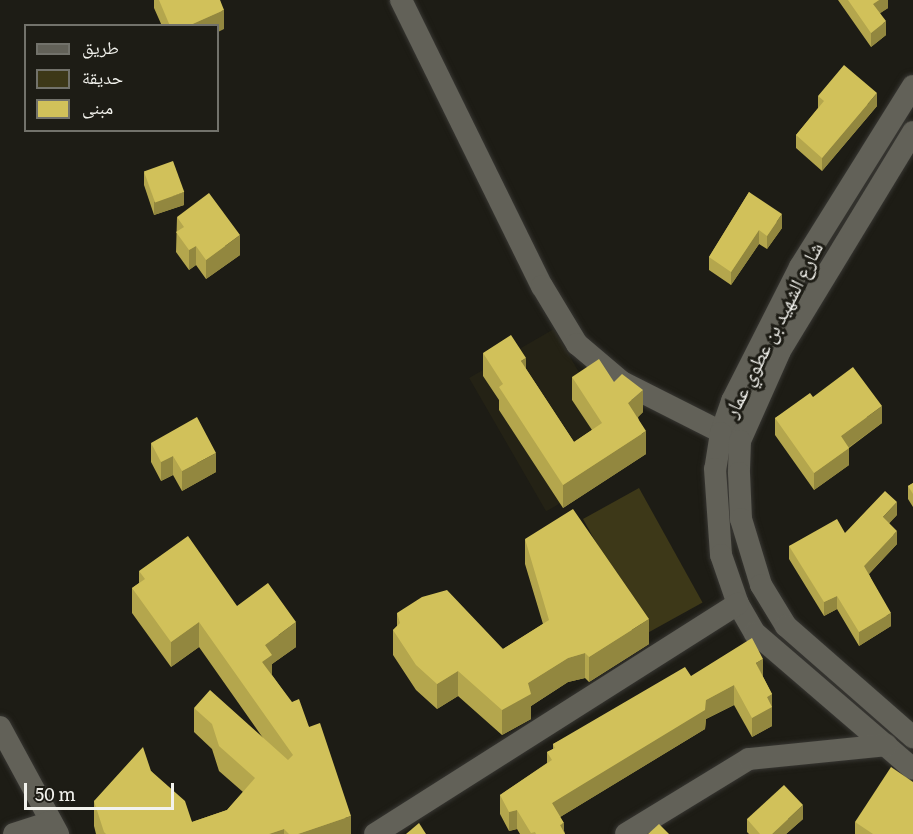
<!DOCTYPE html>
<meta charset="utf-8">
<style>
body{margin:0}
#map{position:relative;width:913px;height:834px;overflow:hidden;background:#1d1c15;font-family:Literata,"Noto Naskh Arabic",serif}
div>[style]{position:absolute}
.built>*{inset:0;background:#242215;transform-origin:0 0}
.green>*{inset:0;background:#3d3818;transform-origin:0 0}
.roads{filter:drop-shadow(0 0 2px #373632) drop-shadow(0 0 2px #373632)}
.minor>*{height:22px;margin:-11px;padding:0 11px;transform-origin:11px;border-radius:11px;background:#626158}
.wall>*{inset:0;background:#b4a64d}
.shaded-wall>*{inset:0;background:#92873f}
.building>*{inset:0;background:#d1c15a;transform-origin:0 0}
span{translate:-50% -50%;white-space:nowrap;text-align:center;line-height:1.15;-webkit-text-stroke:6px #1d1c15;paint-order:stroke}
.street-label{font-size:20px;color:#f2f2ed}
.legend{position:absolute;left:24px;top:24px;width:195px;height:108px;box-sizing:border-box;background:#1d1c15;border:2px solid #72726b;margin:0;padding:8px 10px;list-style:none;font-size:18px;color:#f2f2ed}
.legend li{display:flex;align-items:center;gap:12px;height:30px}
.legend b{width:30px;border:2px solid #72726b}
.scale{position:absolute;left:24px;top:783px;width:150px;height:27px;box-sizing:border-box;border:3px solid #f2f2ed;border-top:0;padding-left:8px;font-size:18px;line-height:21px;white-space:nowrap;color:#f2f2ed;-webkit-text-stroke:4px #1d1c15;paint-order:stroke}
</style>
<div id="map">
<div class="built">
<i style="left:554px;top:329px;width:154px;height:98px;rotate:60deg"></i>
</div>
<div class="green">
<i style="left:639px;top:488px;width:131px;height:64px;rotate:61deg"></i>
</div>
<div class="roads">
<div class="minor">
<i style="left:401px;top:0;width:319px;rotate:63.8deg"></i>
<i style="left:542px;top:286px;width:68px;rotate:58.9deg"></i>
<i style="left:577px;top:344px;width:59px;rotate:40.2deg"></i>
<i style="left:622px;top:382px;width:124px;rotate:26.8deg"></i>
<i style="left:913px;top:86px;width:213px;rotate:122deg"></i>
<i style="left:800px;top:267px;width:150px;rotate:116.9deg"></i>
<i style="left:732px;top:401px;width:34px;rotate:109deg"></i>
<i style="left:721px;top:433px;width:36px;rotate:99deg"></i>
<i style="left:715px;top:469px;width:86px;rotate:86deg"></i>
<i style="left:721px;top:555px;width:52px;rotate:70.9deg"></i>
<i style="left:738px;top:604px;width:34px;rotate:60deg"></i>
<i style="left:755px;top:633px;width:208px;rotate:40.7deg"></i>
<i style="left:913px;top:132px;width:256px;rotate:121.3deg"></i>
<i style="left:780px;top:351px;width:98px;rotate:114deg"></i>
<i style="left:740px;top:441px;width:32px;rotate:92deg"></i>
<i style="left:739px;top:473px;width:46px;rotate:87.5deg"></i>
<i style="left:741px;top:519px;width:69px;rotate:73.1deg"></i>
<i style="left:761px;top:585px;width:48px;rotate:58.6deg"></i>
<i style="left:786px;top:626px;width:169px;rotate:41.2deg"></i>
<i style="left:0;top:727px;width:122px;rotate:61.5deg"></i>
<i style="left:14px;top:834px;width:39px;rotate:-18deg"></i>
<i style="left:375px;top:834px;width:430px;rotate:-32.4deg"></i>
<i style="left:626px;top:834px;width:144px;rotate:-31.4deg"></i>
<i style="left:749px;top:759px;width:138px;rotate:-5.8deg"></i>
</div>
</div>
<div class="wall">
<i style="clip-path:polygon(154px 0,220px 0,224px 29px,218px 26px,162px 26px,154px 8px)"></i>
<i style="clip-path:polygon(838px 0,888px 0,888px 8px,880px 13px,886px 35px,871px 47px)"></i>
<i style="clip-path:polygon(818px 96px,877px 106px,822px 171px,796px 148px,796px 135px,818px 108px)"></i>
<i style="clip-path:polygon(144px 172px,184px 205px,154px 215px,144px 185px)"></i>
<i style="clip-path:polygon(749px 192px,782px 228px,767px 249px,759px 244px,731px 285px,709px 270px,709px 257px)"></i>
<i style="clip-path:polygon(177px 217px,240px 255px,206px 279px,196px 265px,189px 270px,176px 252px)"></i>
<i style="clip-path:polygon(483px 353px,526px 369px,574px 442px,592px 430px,572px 400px,572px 377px,614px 382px,643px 412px,638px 417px,646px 454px,563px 508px,499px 410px,499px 400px,483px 376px)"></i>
<i style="clip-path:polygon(813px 397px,882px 423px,849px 448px,849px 465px,814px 490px,775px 435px,775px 418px)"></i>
<i style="clip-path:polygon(151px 443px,216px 472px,182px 491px,173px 475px,161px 481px,151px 462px)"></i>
<i style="clip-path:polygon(913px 483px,913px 507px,908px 499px,908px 486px)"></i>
<i style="clip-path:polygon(897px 515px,889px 523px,897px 544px,869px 574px,891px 626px,859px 646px,837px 609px,824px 616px,789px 559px,789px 546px,845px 533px)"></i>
<i style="clip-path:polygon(525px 539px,649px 644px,589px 682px,585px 678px,568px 682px,531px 706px,531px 719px,502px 735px,458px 696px,437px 709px,416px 690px,393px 655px,393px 630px,397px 626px,397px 613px,503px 649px,543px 624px,525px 564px)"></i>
<i style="clip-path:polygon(139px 571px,237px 606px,296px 647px,272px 664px,272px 675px,309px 727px,351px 834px,96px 834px,94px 826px,94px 801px,151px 771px,192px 822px,227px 810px,243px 792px,219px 771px,212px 749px,194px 732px,194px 708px,263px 738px,199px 647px,171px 667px,132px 613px,132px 588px,139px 583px)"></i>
<i style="clip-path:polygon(691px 676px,763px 677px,772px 694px,772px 726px,752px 737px,734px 705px,706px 719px,705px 729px,560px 817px,565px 834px,520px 834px,517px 829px,509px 831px,500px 814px,500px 795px,547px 763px,547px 752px,553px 749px,553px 744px)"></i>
<i style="clip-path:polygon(747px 819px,803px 819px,786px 834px,749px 834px,747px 832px)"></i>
<i style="clip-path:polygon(855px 822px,913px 834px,855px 834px)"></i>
</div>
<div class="shaded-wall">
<i style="clip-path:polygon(879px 0,888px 0,888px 8px,873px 18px,873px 4px)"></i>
<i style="clip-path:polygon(224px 10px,224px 29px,218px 32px,218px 26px,188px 26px)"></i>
<i style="clip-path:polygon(886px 21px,886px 35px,871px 47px,871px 33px)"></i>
<i style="clip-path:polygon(877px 93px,877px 106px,822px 171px,822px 158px)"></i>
<i style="clip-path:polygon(184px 192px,184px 205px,154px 215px,154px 202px)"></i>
<i style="clip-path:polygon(782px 214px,782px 228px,767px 249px,767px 236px)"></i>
<i style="clip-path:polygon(759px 230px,759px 244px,731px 285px,731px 272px)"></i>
<i style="clip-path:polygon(240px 235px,240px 255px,206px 279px,206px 260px)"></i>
<i style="clip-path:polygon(196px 246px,196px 265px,189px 270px,189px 250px)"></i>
<i style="clip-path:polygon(526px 358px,526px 381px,521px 361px)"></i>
<i style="clip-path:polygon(643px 390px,643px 412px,628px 426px,628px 403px)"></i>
<i style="clip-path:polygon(882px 406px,882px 423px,841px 453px,841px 436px)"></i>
<i style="clip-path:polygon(646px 431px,646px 454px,563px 508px,563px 485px)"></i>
<i style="clip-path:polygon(849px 448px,849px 465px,814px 490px,814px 473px)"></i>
<i style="clip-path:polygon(216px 453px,216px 472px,182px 491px,182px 471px)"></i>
<i style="clip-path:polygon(173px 456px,173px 475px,161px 481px,161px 462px)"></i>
<i style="clip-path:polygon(897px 502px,897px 515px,883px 530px,883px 517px)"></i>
<i style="clip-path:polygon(897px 531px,897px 544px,864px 579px,864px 566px)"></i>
<i style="clip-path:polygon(837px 596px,837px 609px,824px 616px,824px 602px)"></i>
<i style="clip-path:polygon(891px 613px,891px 626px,859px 646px,859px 632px)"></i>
<i style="clip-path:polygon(649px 619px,649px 644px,589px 682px,589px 657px)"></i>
<i style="clip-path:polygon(199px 622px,199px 647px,171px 667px,171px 642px)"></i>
<i style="clip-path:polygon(296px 622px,296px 647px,272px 664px,272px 679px,262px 662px,265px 645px)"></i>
<i style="clip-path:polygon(585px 653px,585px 678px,568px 682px,531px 706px,531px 719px,502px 735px,502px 710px,528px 683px,568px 658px)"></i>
<i style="clip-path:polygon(763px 659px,763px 678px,756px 663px)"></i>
<i style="clip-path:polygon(458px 671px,458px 696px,437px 709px,437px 684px)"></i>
<i style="clip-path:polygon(734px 685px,734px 705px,706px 719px,705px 729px,552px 822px,552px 803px,706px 700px)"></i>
<i style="clip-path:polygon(772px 694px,772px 726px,752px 737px,752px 718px,767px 697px)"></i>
<i style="clip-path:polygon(803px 805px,803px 819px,786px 834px,772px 834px)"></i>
<i style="clip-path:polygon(517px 810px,517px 829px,509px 831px,509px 812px)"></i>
<i style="clip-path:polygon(351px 816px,351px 834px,298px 834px)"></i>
<i style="clip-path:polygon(564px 823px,564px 834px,560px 825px)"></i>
<i style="clip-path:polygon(284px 829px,284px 834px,269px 834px)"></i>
</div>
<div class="building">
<i style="clip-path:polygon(159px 0,220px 0,224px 10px,188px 26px,170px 26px)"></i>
<i style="clip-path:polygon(848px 0,879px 0,873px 4px,886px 21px,871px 33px)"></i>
<i style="clip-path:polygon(844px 65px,877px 93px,822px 158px,796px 135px,824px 101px,818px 96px)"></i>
<i style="left:173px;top:161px;width:33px;height:31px;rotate:70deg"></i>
<i style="clip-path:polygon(749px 192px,782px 214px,767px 236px,759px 230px,731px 272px,709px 257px)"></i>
<i style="clip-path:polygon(209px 193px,240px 235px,206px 260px,196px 246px,189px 250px,176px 232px,184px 227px,177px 217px)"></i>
<i style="clip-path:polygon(511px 335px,526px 358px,521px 361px,574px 442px,602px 423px,572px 377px,599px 359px,614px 382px,622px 374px,643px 390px,628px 403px,646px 431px,563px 485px,499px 387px,503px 384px,483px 353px)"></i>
<i style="clip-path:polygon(853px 367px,882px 406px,841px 436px,849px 448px,814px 473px,775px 418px,810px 393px,813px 397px)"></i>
<i style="clip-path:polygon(197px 417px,216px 453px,182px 471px,173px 456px,161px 462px,151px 443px)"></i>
<i style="clip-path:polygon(913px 483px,913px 494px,908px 486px)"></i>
<i style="clip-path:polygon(885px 491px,897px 502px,883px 517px,897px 531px,864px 566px,891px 613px,859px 632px,837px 596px,824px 602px,789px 546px,837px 519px,845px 533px)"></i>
<i style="clip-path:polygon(573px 509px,649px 619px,589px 657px,585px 653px,568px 658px,528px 683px,531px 694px,502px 710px,458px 671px,437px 684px,416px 665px,393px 630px,400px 623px,397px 613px,422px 597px,447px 590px,503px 649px,549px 620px,525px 539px)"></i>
<i style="clip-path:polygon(188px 536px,237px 606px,268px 583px,296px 622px,265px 645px,272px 655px,262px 662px,292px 702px,299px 699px,309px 727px,320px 723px,351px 816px,298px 834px,289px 834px,284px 829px,269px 834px,106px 834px,104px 832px,94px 801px,143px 747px,151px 771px,185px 801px,192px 822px,227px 810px,255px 778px,219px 746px,212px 724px,194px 708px,210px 690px,288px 760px,293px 755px,199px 622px,171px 642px,132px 588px,145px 579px,139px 571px)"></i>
<i style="clip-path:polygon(752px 638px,763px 659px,756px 663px,772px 694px,767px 697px,772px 707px,752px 718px,734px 685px,706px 700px,705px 710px,552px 803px,564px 823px,560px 825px,565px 834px,536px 834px,535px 832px,531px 833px,517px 810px,509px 812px,500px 795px,552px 760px,547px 752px,555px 748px,553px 744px,685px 667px,691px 676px)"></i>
<i style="clip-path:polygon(891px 767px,913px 782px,913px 834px,873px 834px,855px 822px)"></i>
<i style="clip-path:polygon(784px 785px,803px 805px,772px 834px,760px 834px,747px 819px)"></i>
<i style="clip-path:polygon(419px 823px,426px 834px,406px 834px)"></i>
<i style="clip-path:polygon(659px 824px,669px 834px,648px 834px)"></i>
</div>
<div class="street-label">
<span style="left:772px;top:329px;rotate:-63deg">شارع الشهيد بن عطوي عمار</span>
</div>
<ul class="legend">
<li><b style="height:8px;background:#626158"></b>طريق</li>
<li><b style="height:16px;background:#3d3818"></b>حديقة</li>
<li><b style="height:16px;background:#d1c15a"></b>مبنى</li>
</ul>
<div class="scale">50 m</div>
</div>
